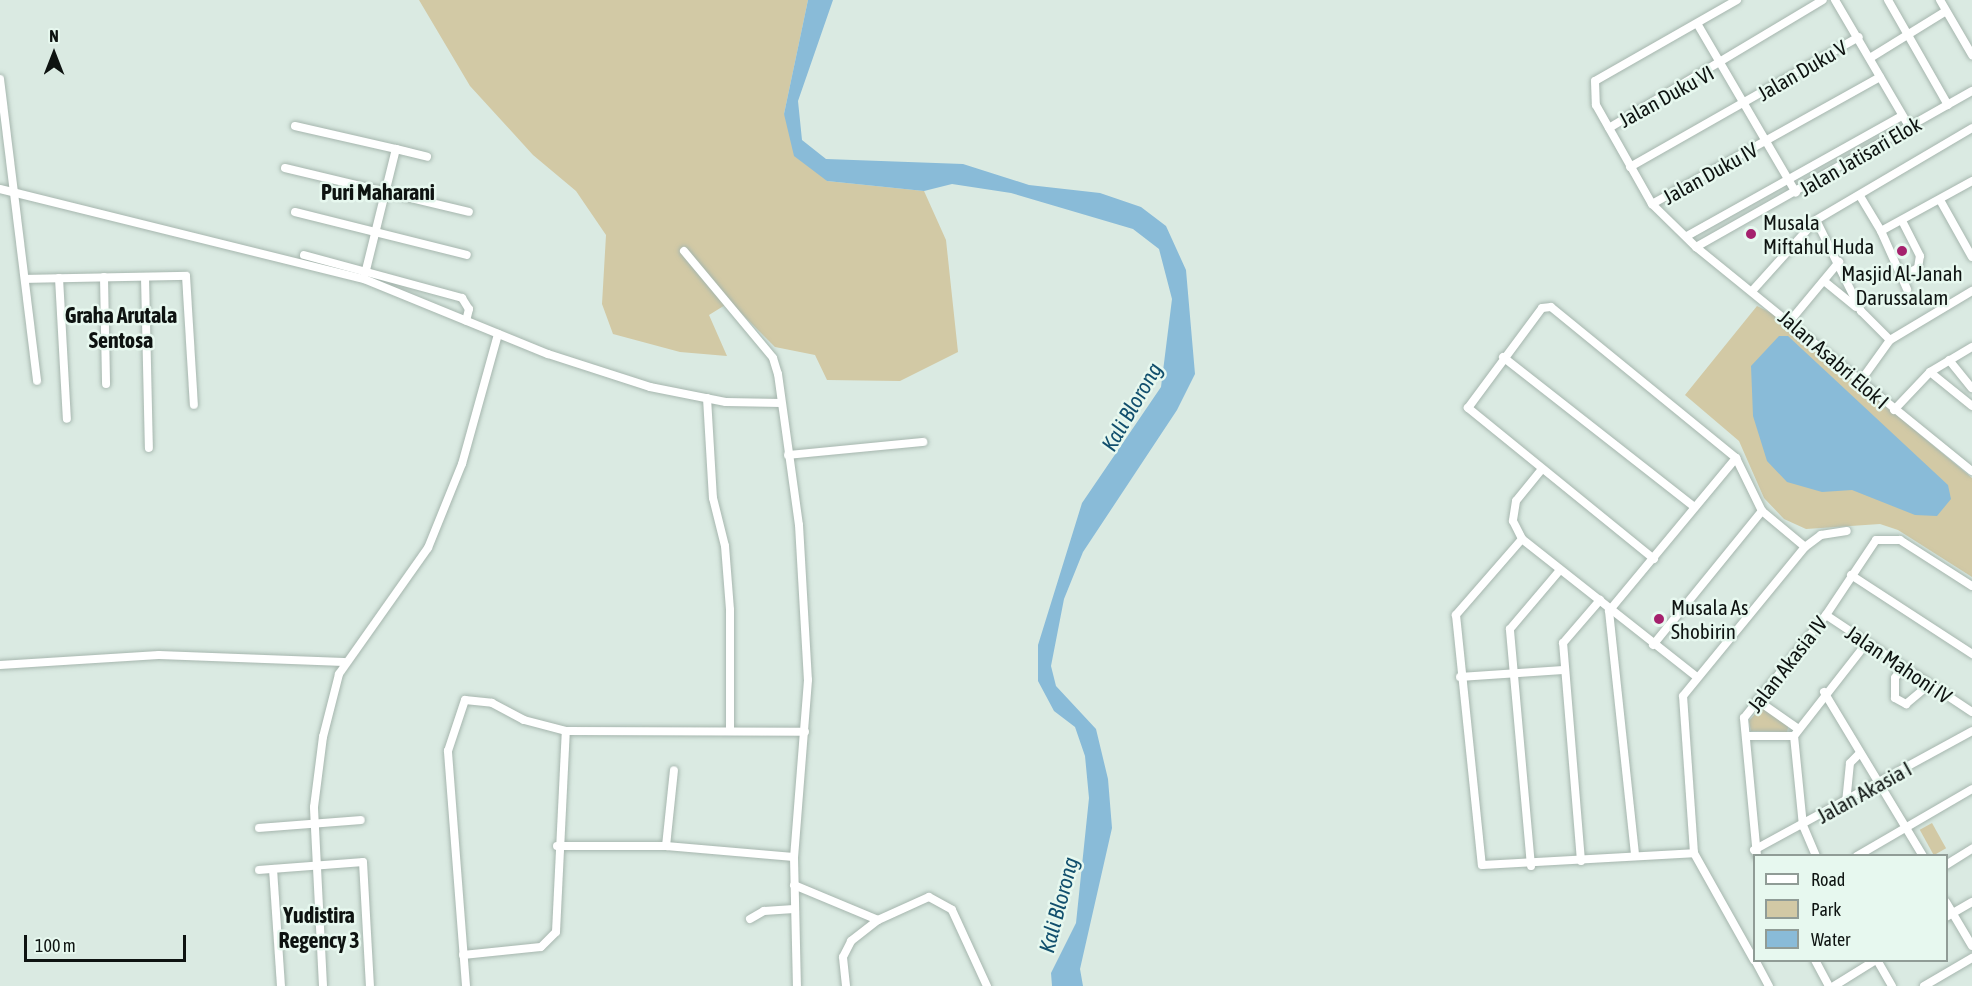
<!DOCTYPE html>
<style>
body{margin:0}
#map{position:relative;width:1972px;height:986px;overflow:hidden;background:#daeae2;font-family:"Asap Condensed",sans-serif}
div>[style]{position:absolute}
.green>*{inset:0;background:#d2c9a5;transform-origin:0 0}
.water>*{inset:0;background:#89bbd8}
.roads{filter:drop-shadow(0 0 2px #a6b6ae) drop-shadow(0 0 2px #a6b6ae)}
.minor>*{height:8px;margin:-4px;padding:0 4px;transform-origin:4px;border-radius:4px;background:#fff}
.dots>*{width:16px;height:16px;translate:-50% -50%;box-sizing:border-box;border:3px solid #e7f8ef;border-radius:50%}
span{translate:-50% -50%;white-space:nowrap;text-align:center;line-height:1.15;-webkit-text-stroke:5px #e7f8ef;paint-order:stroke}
.street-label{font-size:21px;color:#0e1311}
.poi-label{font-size:21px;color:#0e1311}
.left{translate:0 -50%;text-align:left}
.neighbourhood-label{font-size:22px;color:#0e1311;font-weight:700}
.water-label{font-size:22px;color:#114f6d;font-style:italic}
.legend{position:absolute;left:1753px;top:854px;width:195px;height:108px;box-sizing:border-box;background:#e7f8ef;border:2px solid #909c96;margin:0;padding:8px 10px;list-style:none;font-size:18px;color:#0e1311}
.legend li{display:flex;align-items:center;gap:12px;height:30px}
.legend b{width:30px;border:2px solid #909c96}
.north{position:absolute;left:24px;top:24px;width:60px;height:60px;-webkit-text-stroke:4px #e7f8ef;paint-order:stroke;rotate:0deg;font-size:16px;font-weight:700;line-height:24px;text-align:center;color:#0e1311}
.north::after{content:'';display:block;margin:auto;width:21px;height:27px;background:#0e1311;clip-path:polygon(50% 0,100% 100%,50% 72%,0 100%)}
.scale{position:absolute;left:24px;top:935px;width:162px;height:27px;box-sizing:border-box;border:3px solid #0e1311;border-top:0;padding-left:8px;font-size:18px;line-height:21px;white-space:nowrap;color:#0e1311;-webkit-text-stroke:4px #e7f8ef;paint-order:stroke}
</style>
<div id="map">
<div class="green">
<i style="clip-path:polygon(419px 0,808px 0,784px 114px,827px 181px,924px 191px,946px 240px,958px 352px,900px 381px,827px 380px,815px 355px,775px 347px,730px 302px,709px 315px,727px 356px,680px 352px,613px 334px,602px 304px,606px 235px,576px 191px,533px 155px,470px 86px)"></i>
<i style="clip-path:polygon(1757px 306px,1778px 316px,1972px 478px,1972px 577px,1898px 530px,1880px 524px,1806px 529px,1784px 519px,1764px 498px,1739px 441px,1685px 395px)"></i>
<i style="clip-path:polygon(1763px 705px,1789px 724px,1787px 732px,1751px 731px,1749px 721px)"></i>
<i style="left:1932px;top:823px;width:29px;height:14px;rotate:61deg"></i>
</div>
<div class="water">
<i style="clip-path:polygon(808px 0,833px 0,798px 101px,802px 140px,826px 159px,963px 164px,1029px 185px,1100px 193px,1141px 207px,1166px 226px,1186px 270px,1195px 374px,1177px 410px,1083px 552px,1064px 599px,1051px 666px,1056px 686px,1096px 729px,1108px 779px,1112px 828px,1080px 969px,1083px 986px,1052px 986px,1051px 973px,1076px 923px,1089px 798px,1085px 756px,1075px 727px,1054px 711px,1038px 681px,1038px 645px,1082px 503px,1161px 387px,1172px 299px,1159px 249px,1133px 229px,1011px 193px,952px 184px,924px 191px,827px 181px,794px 156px,784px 114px)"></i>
<i style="clip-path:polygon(1779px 336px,1788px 336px,1948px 485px,1951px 499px,1937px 516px,1915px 515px,1852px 490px,1822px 492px,1787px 482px,1767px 461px,1753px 416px,1751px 366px)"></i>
</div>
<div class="roads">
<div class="minor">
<i style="left:1737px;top:0;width:163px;rotate:150.3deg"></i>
<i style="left:1595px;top:81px;width:24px;rotate:88deg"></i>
<i style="left:1596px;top:105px;width:114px;rotate:60.5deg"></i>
<i style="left:1652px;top:204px;width:62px;rotate:44.3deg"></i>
<i style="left:1696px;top:247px;width:317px;rotate:-29.5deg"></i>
<i style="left:1835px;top:0;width:148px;rotate:59.6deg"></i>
<i style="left:1888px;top:0;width:121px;rotate:60.3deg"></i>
<i style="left:1940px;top:0;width:64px;rotate:59.8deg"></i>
<i style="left:1698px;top:25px;width:194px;rotate:59.7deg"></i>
<i style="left:1870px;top:58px;width:89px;rotate:-31.7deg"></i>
<i style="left:0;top:79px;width:304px;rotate:83deg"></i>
<i style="left:295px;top:126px;width:104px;rotate:12.8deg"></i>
<i style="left:1609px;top:128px;width:249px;rotate:-30.9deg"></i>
<i style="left:1630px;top:167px;width:263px;rotate:-29.6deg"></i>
<i style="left:285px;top:168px;width:189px;rotate:13.4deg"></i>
<i style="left:0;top:189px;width:375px;rotate:13.9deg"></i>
<i style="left:364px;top:279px;width:199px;rotate:22.2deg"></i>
<i style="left:548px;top:354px;width:107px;rotate:17.9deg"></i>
<i style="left:650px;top:387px;width:77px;rotate:11.2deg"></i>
<i style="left:726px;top:402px;width:55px;rotate:1deg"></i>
<i style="left:1860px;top:196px;width:41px;rotate:59deg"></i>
<i style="left:1881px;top:231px;width:104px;rotate:-28.8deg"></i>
<i style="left:1940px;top:200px;width:65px;rotate:60.7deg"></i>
<i style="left:1652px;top:204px;width:261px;rotate:-29.1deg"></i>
<i style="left:295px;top:212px;width:177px;rotate:14deg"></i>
<i style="left:1816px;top:220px;width:102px;rotate:63.7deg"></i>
<i style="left:1861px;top:311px;width:41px;rotate:45deg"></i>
<i style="left:1881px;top:231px;width:64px;rotate:65.9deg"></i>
<i style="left:1687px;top:236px;width:246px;rotate:-29.2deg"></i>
<i style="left:1696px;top:247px;width:355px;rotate:39.1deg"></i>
<i style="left:684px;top:251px;width:139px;rotate:50.2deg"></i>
<i style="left:773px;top:358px;width:17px;rotate:73deg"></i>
<i style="left:778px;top:374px;width:152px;rotate:82.1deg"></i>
<i style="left:799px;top:525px;width:155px;rotate:86.7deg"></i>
<i style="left:808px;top:680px;width:178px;rotate:94.5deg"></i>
<i style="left:794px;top:857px;width:129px;rotate:88.7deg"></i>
<i style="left:304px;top:255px;width:164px;rotate:15.2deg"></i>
<i style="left:462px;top:298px;width:13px;rotate:58deg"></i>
<i style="left:469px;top:309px;width:12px;rotate:104deg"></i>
<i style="left:365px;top:274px;width:129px;rotate:-76.1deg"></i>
<i style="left:396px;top:149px;width:32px;rotate:14deg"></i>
<i style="left:104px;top:277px;width:107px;rotate:88.9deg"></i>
<i style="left:145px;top:277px;width:171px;rotate:88.7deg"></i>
<i style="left:1901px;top:277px;width:19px;rotate:-28deg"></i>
<i style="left:1918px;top:268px;width:12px;rotate:-81deg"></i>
<i style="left:1920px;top:256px;width:39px;rotate:-117deg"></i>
<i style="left:59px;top:278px;width:141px;rotate:86.8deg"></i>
<i style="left:25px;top:279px;width:161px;rotate:-1.1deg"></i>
<i style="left:186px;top:276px;width:129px;rotate:86.5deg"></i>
<i style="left:1824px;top:281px;width:41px;rotate:39.1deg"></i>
<i style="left:1753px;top:290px;width:94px;rotate:-48deg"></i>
<i style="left:1816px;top:220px;width:181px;rotate:-30.5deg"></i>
<i style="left:1790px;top:321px;width:77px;rotate:-50.3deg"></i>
<i style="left:1503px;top:357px;width:243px;rotate:38.1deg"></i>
<i style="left:1949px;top:360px;width:36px;rotate:51deg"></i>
<i style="left:1930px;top:372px;width:54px;rotate:39deg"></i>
<i style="left:1862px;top:379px;width:48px;rotate:-54.3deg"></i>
<i style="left:1890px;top:340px;width:96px;rotate:-30.9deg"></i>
<i style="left:707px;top:398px;width:100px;rotate:86.6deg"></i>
<i style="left:713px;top:498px;width:49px;rotate:76deg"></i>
<i style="left:725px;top:546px;width:64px;rotate:85.5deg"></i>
<i style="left:730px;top:610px;width:118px;rotate:90deg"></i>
<i style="left:1894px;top:410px;width:52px;rotate:-46.5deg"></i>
<i style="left:1930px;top:372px;width:49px;rotate:-30.8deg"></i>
<i style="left:788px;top:455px;width:136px;rotate:-5.5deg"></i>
<i style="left:1542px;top:469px;width:41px;rotate:129.1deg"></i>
<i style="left:1516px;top:501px;width:20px;rotate:99deg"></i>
<i style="left:1513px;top:521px;width:20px;rotate:63deg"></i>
<i style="left:1522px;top:539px;width:223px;rotate:38.3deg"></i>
<i style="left:1522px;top:539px;width:101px;rotate:131deg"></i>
<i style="left:1456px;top:615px;width:251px;rotate:84.1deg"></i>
<i style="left:1482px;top:865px;width:212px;rotate:-3.2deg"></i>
<i style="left:1654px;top:559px;width:240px;rotate:-140.9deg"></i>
<i style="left:1468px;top:408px;width:124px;rotate:-53.5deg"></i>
<i style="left:1542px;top:308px;width:9px;rotate:-6deg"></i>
<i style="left:1551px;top:307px;width:239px;rotate:39.2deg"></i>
<i style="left:1736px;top:458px;width:59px;rotate:63.9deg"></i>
<i style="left:1762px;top:511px;width:56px;rotate:39.9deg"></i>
<i style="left:1851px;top:575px;width:145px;rotate:33.1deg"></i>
<i style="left:1609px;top:611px;width:246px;rotate:83.9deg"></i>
<i style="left:1609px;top:611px;width:199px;rotate:-50.3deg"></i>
<i style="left:1826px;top:615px;width:175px;rotate:33.6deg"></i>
<i style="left:1653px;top:645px;width:173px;rotate:-50.9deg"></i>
<i style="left:0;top:665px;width:159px;rotate:-3.6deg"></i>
<i style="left:159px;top:655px;width:185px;rotate:2.2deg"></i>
<i style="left:1902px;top:668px;width:12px;rotate:125deg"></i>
<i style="left:1895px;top:678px;width:20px;rotate:90deg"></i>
<i style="left:1895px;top:698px;width:13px;rotate:29deg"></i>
<i style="left:1906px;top:704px;width:30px;rotate:-40deg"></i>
<i style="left:1460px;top:677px;width:103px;rotate:-3.9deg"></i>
<i style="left:1824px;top:692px;width:192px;rotate:58.9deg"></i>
<i style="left:1757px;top:700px;width:49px;rotate:35deg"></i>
<i style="left:1746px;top:736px;width:48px"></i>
<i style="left:1846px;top:803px;width:40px;rotate:-84.3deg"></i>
<i style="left:1850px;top:763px;width:14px;rotate:-45deg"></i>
<i style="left:259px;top:828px;width:102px;rotate:-4.5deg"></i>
<i style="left:557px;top:846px;width:109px"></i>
<i style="left:666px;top:846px;width:128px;rotate:4.9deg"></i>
<i style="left:666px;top:846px;width:76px;rotate:-84deg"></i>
<i style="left:1754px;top:850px;width:248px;rotate:-28.6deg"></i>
<i style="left:1757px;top:856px;width:139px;rotate:-95.4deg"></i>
<i style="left:1744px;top:718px;width:132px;rotate:-51.5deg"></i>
<i style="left:1826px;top:615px;width:90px;rotate:-56.3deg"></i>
<i style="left:1876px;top:540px;width:24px"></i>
<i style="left:1900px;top:540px;width:85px;rotate:32.6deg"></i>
<i style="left:1816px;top:856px;width:33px;rotate:-113deg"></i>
<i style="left:1803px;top:826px;width:90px;rotate:-95.7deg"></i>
<i style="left:1794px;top:736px;width:115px;rotate:-52deg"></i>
<i style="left:1857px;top:856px;width:133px;rotate:-30.2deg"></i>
<i style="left:1581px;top:861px;width:219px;rotate:-94.7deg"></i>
<i style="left:1563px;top:643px;width:57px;rotate:-49.3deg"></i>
<i style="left:1946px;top:865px;width:31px;rotate:-32deg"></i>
<i style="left:1531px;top:866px;width:238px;rotate:-95.1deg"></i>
<i style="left:1510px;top:629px;width:77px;rotate:-49.7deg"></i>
<i style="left:273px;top:869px;width:117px;rotate:86.1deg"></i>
<i style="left:259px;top:870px;width:104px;rotate:-4.4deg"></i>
<i style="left:363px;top:862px;width:124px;rotate:86.8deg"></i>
<i style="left:794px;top:885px;width:91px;rotate:22.6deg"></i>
<i style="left:1946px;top:902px;width:51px;rotate:59.4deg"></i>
<i style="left:1946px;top:917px;width:30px;rotate:-30deg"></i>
<i style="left:750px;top:919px;width:16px;rotate:-30deg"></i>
<i style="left:764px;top:911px;width:30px;rotate:-4deg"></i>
<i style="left:463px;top:955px;width:78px;rotate:-5.9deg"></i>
<i style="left:541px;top:947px;width:21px;rotate:-45deg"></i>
<i style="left:556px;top:932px;width:201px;rotate:-87.2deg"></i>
<i style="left:1754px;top:960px;width:123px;rotate:-119.3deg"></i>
<i style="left:1694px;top:853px;width:157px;rotate:-94deg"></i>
<i style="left:1683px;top:696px;width:193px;rotate:-50.7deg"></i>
<i style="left:1805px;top:547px;width:20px;rotate:-37deg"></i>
<i style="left:1821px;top:535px;width:26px;rotate:-9deg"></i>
<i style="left:1755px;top:960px;width:30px;rotate:62deg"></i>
<i style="left:1815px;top:960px;width:30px;rotate:62deg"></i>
<i style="left:1877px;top:960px;width:30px;rotate:60deg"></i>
<i style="left:323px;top:986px;width:179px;rotate:-92.9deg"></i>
<i style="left:314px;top:807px;width:71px;rotate:-82.7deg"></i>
<i style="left:323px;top:737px;width:65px;rotate:-75.7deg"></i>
<i style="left:339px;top:674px;width:154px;rotate:-54.8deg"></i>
<i style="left:428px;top:548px;width:91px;rotate:-68deg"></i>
<i style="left:462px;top:464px;width:135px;rotate:-74.5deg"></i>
<i style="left:466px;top:986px;width:236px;rotate:-94.4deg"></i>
<i style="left:448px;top:751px;width:54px;rotate:-71.6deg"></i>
<i style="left:465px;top:700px;width:27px;rotate:6deg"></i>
<i style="left:492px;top:703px;width:36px;rotate:28deg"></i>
<i style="left:524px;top:720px;width:43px;rotate:14.7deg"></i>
<i style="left:566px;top:731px;width:239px;rotate:0.2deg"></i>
<i style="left:846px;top:986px;width:29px;rotate:-96deg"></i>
<i style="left:843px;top:957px;width:18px;rotate:-63deg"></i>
<i style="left:851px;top:941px;width:34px;rotate:-38deg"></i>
<i style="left:878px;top:920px;width:56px;rotate:-24.3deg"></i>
<i style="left:929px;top:897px;width:26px;rotate:29deg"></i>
<i style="left:952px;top:910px;width:84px;rotate:65.3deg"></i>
<i style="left:1834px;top:986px;width:49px;rotate:-31.8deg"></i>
<i style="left:1924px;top:986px;width:56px;rotate:-30.3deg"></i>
</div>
</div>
<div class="dots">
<i style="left:1751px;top:234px;background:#a5216d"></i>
<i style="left:1902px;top:251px;background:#a5216d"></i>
<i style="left:1659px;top:619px;background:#a5216d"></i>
</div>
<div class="street-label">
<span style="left:1802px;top:70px;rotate:-30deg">Jalan Duku V</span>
<span style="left:1666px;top:96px;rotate:-29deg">Jalan Duku VI</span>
<span style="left:1860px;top:156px;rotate:-30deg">Jalan Jatisari Elok</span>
<span style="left:1710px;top:173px;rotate:-29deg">Jalan Duku IV</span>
<span style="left:1834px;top:359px;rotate:41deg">Jalan Asabri Elok I</span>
<span style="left:1787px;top:664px;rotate:-52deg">Jalan Akasia IV</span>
<span style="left:1899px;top:664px;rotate:34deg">Jalan Mahoni IV</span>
<span style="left:1864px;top:792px;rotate:-29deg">Jalan Akasia I</span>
</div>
<div class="poi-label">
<span class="left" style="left:1763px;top:234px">Musala<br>Miftahul Huda</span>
<span style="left:1902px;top:285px">Masjid Al-Janah<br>Darussalam</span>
<span class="left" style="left:1671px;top:619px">Musala As<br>Shobirin</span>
</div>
<div class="neighbourhood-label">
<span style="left:378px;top:193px">Puri Maharani</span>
<span style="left:121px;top:328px">Graha Arutala<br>Sentosa</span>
<span style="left:319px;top:928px">Yudistira<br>Regency 3</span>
</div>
<div class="water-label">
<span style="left:1132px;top:407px;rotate:-60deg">Kali Blorong</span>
<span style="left:1059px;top:905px;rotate:-75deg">Kali Blorong</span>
</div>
<ul class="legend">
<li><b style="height:8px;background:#fff"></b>Road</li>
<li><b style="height:16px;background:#d2c9a5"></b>Park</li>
<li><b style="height:16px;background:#89bbd8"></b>Water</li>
</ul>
<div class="north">N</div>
<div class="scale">100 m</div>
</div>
